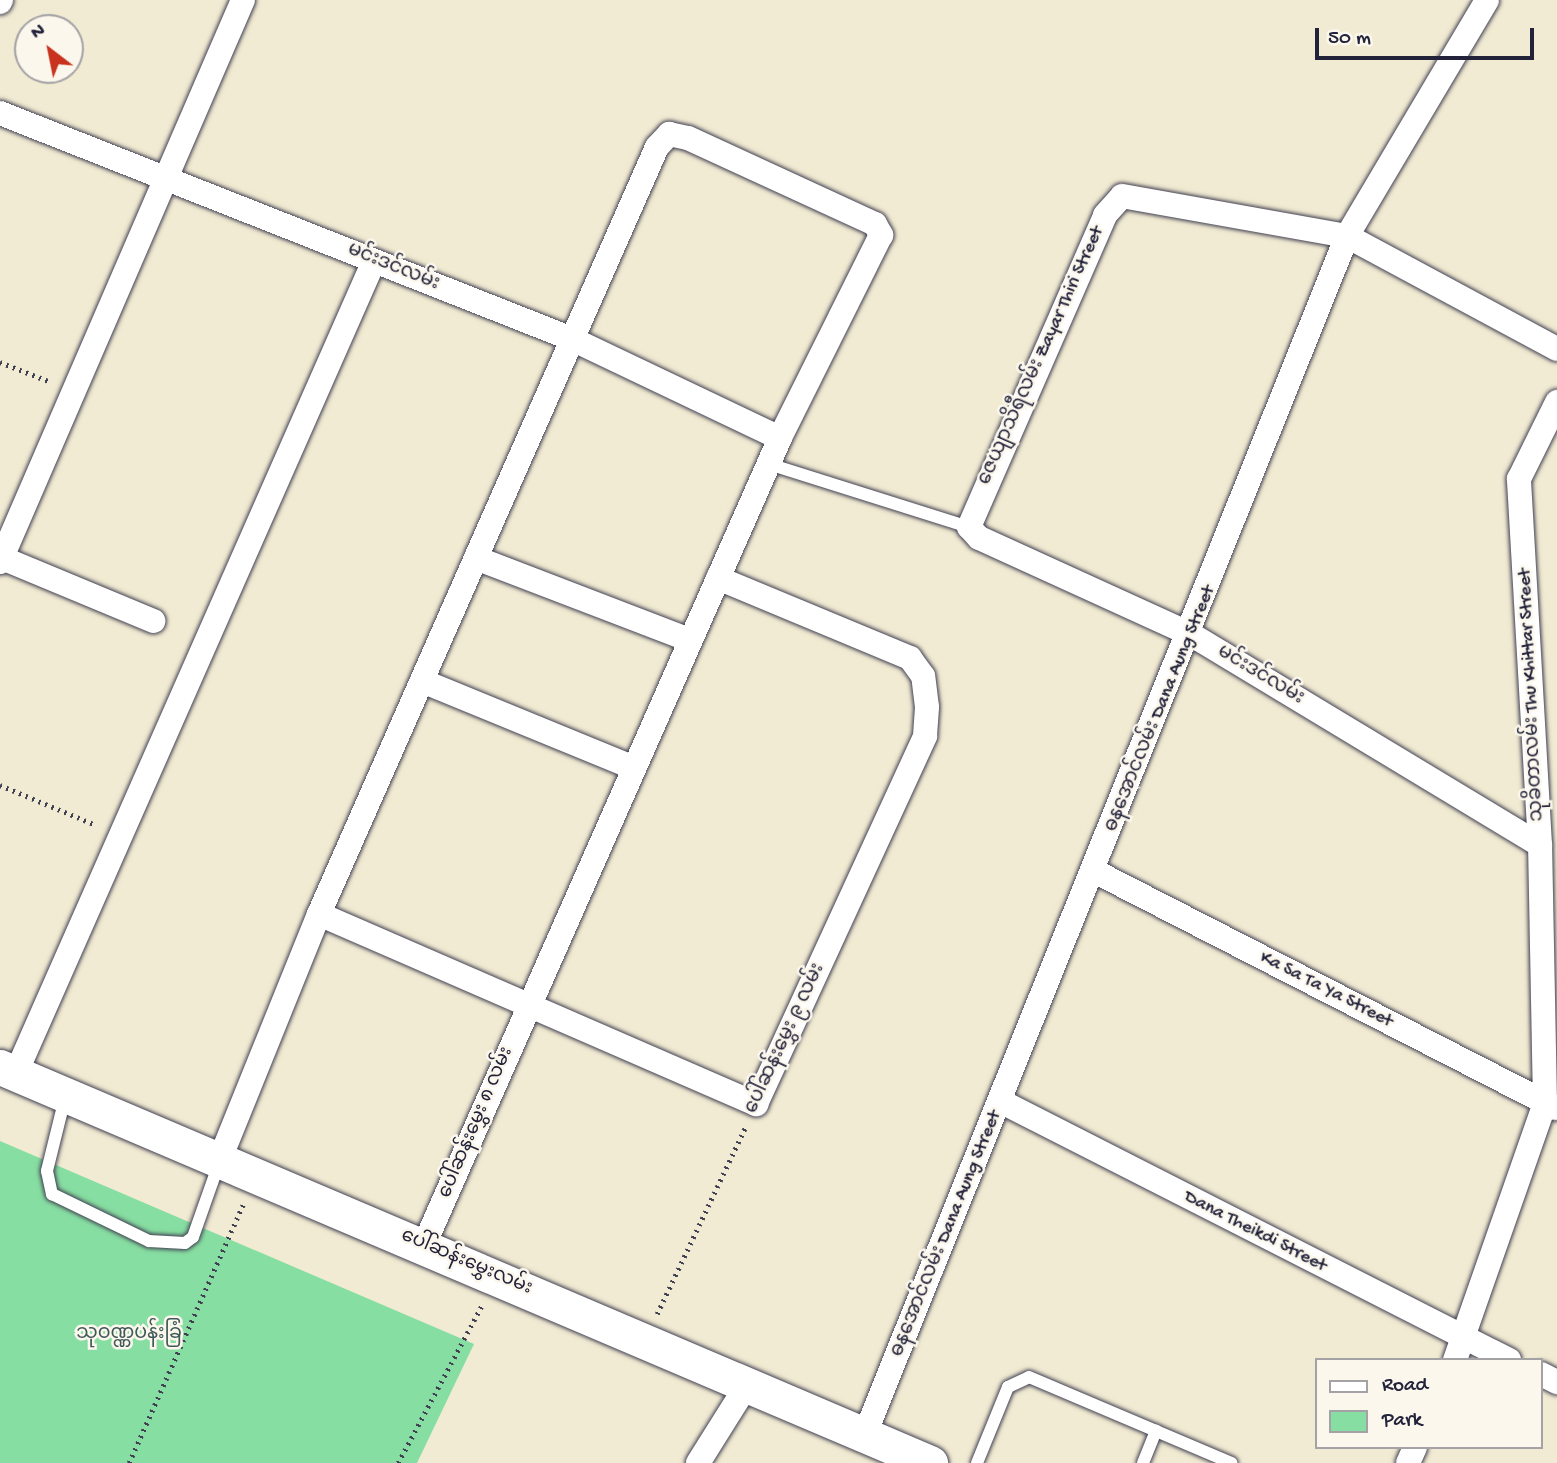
<!DOCTYPE html>
<meta charset="utf-8">
<style>
body{margin:0}
#map{position:relative;width:1557px;height:1463px;overflow:hidden;background:#f2ebd3;font-family:"Gochi Hand","Noto Sans Myanmar",sans-serif}
div>[style]{position:absolute}
.green>*{inset:0;background:#87dea2}
.path>*{height:4.5px;margin-top:-2.25px;transform-origin:0;background:repeating-linear-gradient(90deg,#414052 0 2px,transparent 0 7px)}
.roads{filter:drop-shadow(0 0 2px #414052) drop-shadow(0 0 2px #414052)}
.lane>*{height:12px;margin:-6px;padding:0 6px;transform-origin:6px;border-radius:6px;background:#fff}
.street>*{height:24px;margin:-12px;padding:0 12px;transform-origin:12px;border-radius:12px;background:#fff}
.secondary>*{height:35px;margin:-17.5px;padding:0 17.5px;transform-origin:17.5px;border-radius:17.5px;background:#fff}
span{translate:-50% -50%;white-space:nowrap;text-align:center;line-height:1.15;-webkit-text-stroke:5px #fbf7ec;paint-order:stroke}
.street-label{font-size:19px;color:#22223b}
.park-label{font-size:19px;color:#405a5a}
.legend{position:absolute;left:1315px;top:1358px;width:228px;height:91px;box-sizing:border-box;background:#fbf7ec;border:2px solid #a4a2a5;margin:0;padding:9px 12px;list-style:none;font-size:21px;color:#22223b}
.legend li{display:flex;align-items:center;gap:14px;height:35px}
.legend b{width:35px;border:2px solid #a4a2a5}
.north{position:absolute;left:14px;top:14px;width:70px;height:70px;box-sizing:border-box;background:#fbf7ec;border:2px solid #a4a2a5;border-radius:50%;rotate:328deg;font-size:19px;font-weight:700;line-height:28px;text-align:center;color:#22223b}
.north::after{content:'';display:block;margin:auto;width:24px;height:32px;background:#c8321e;clip-path:polygon(50% 0,100% 100%,50% 72%,0 100%)}
.scale{position:absolute;left:1315px;top:28px;width:219px;height:32px;box-sizing:border-box;border:4px solid #22223b;border-top:0;padding-left:9px;font-size:21px;line-height:24px;white-space:nowrap;color:#22223b;-webkit-text-stroke:5px #fbf7ec;paint-order:stroke}
</style>
<div id="map">
<div class="green">
<i style="clip-path:polygon(0 1141px,474px 1344px,417px 1463px,0 1463px)"></i>
</div>
<div class="path">
<i style="left:0;top:362px;width:55px;rotate:21.4deg"></i>
<i style="left:0;top:785px;width:104px;rotate:22.6deg"></i>
<i style="left:657px;top:1314px;width:208px;rotate:-64.7deg"></i>
<i style="left:129px;top:1463px;width:283px;rotate:-66.2deg"></i>
<i style="left:398px;top:1463px;width:179px;rotate:-62deg"></i>
</div>
<div class="roads">
<div class="lane">
<i style="left:769px;top:464px;width:210px;rotate:17.5deg"></i>
<i style="left:65px;top:1098px;width:75px;rotate:103.9deg"></i>
<i style="left:47px;top:1171px;width:24px;rotate:78deg"></i>
<i style="left:52px;top:1194px;width:108px;rotate:25.9deg"></i>
<i style="left:149px;top:1241px;width:36px;rotate:3deg"></i>
<i style="left:185px;top:1243px;width:10px;rotate:-37deg"></i>
<i style="left:193px;top:1237px;width:78px;rotate:-70.6deg"></i>
<i style="left:977px;top:1463px;width:82px;rotate:-67.8deg"></i>
<i style="left:1008px;top:1387px;width:23px;rotate:-25deg"></i>
<i style="left:1029px;top:1377px;width:220px;rotate:23deg"></i>
<i style="left:1143px;top:1463px;width:35px;rotate:-68deg"></i>
</div>
<div class="street">
<i style="left:0;top:2px;width:2px;rotate:-63deg"></i>
<i style="left:0;top:113px;width:615px;rotate:21.56deg"></i>
<i style="left:572px;top:339px;width:230px;rotate:25.5deg"></i>
<i style="left:2px;top:558px;width:164px;rotate:22.6deg"></i>
<i style="left:476px;top:558px;width:229px;rotate:21deg"></i>
<i style="left:0;top:562px;width:612px;rotate:-66.62deg"></i>
<i style="left:422px;top:681px;width:227px;rotate:22.3deg"></i>
<i style="left:1540px;top:845px;width:409px;rotate:-148.9deg"></i>
<i style="left:1190px;top:634px;width:232px;rotate:-155.5deg"></i>
<i style="left:979px;top:538px;width:15px;rotate:-132deg"></i>
<i style="left:969px;top:527px;width:340px;rotate:-66.4deg"></i>
<i style="left:1105px;top:215px;width:25px;rotate:-48deg"></i>
<i style="left:1122px;top:196px;width:229px;rotate:10.1deg"></i>
<i style="left:1347px;top:236px;width:238px;rotate:28.3deg"></i>
<i style="left:1096px;top:872px;width:517px;rotate:27.16deg"></i>
<i style="left:319px;top:914px;width:477px;rotate:23.5deg"></i>
<i style="left:756px;top:1104px;width:405px;rotate:-65.3deg"></i>
<i style="left:925px;top:736px;width:29px;rotate:-86deg"></i>
<i style="left:927px;top:707px;width:31px;rotate:-97deg"></i>
<i style="left:923px;top:676px;width:22px;rotate:-126deg"></i>
<i style="left:910px;top:658px;width:208px;rotate:-157.4deg"></i>
<i style="left:16px;top:1073px;width:887px;rotate:-66.21deg"></i>
<i style="left:1002px;top:1102px;width:569px;rotate:26.97deg"></i>
<i style="left:220px;top:1159px;width:264px;rotate:-68deg"></i>
<i style="left:319px;top:914px;width:838px;rotate:-66.22deg"></i>
<i style="left:657px;top:147px;width:18px;rotate:-47deg"></i>
<i style="left:669px;top:134px;width:19px;rotate:12deg"></i>
<i style="left:688px;top:138px;width:206px;rotate:24.7deg"></i>
<i style="left:875px;top:224px;width:13px;rotate:61deg"></i>
<i style="left:881px;top:235px;width:227px;rotate:116.5deg"></i>
<i style="left:780px;top:438px;width:882px;rotate:113.8deg"></i>
<i style="left:1455px;top:1360px;width:272px;rotate:-70.7deg"></i>
<i style="left:1545px;top:1103px;width:258px;rotate:-91.1deg"></i>
<i style="left:1540px;top:845px;width:367px;rotate:-93.3deg"></i>
<i style="left:1519px;top:479px;width:86px;rotate:-63.7deg"></i>
<i style="left:1541px;top:1374px;width:18px;rotate:27deg"></i>
<i style="left:865px;top:1434px;width:1291px;rotate:-68.08deg"></i>
<i style="left:1347px;top:236px;width:274px;rotate:-59.3deg"></i>
<i style="left:698px;top:1463px;width:92px;rotate:-57.9deg"></i>
<i style="left:1408px;top:1463px;width:17px;rotate:-66deg"></i>
</div>
<div class="secondary">
<i style="left:0;top:1067px;width:1011px;rotate:23.06deg"></i>
</div>
</div>
<div class="street-label">
<span style="left:393px;top:268px;rotate:22deg">မင်းဒင်လမ်း</span>
<span style="left:1042px;top:356px;rotate:-66deg">ဇေယျာသိရီလမ်း Zayar Thiri Street</span>
<span style="left:1260px;top:676px;rotate:31deg">မင်းဒင်လမ်း</span>
<span style="left:1532px;top:695px;rotate:-93deg">သုခိတာလမ်း Thu Khittar Street</span>
<span style="left:1161px;top:709px;rotate:-68deg">ဓနအောင်လမ်း Dana Aung Street</span>
<span style="left:1326px;top:990px;rotate:27deg">Ka Sa Ta Ya Street</span>
<span style="left:786px;top:1039px;rotate:-65deg">ပေါ်ဆန်းမွှေး ၉ လမ်း</span>
<span style="left:477px;top:1123px;rotate:-67deg">ပေါ်ဆန်းမွှေး ၈ လမ်း</span>
<span style="left:1255px;top:1232px;rotate:27deg">Dana Theikdi Street</span>
<span style="left:947px;top:1234px;rotate:-68deg">ဓနအောင်လမ်း Dana Aung Street</span>
<span style="left:466px;top:1263px;rotate:23deg">ပေါ်ဆန်းမွှေးလမ်း</span>
</div>
<div class="park-label">
<span style="left:129px;top:1335px">သုဝဏ္ဏပန်းခြံ</span>
</div>
<ul class="legend">
<li><b style="height:9px;background:#fff"></b>Road</li>
<li><b style="height:19px;background:#87dea2"></b>Park</li>
</ul>
<div class="north">N</div>
<div class="scale">50 m</div>
</div>
